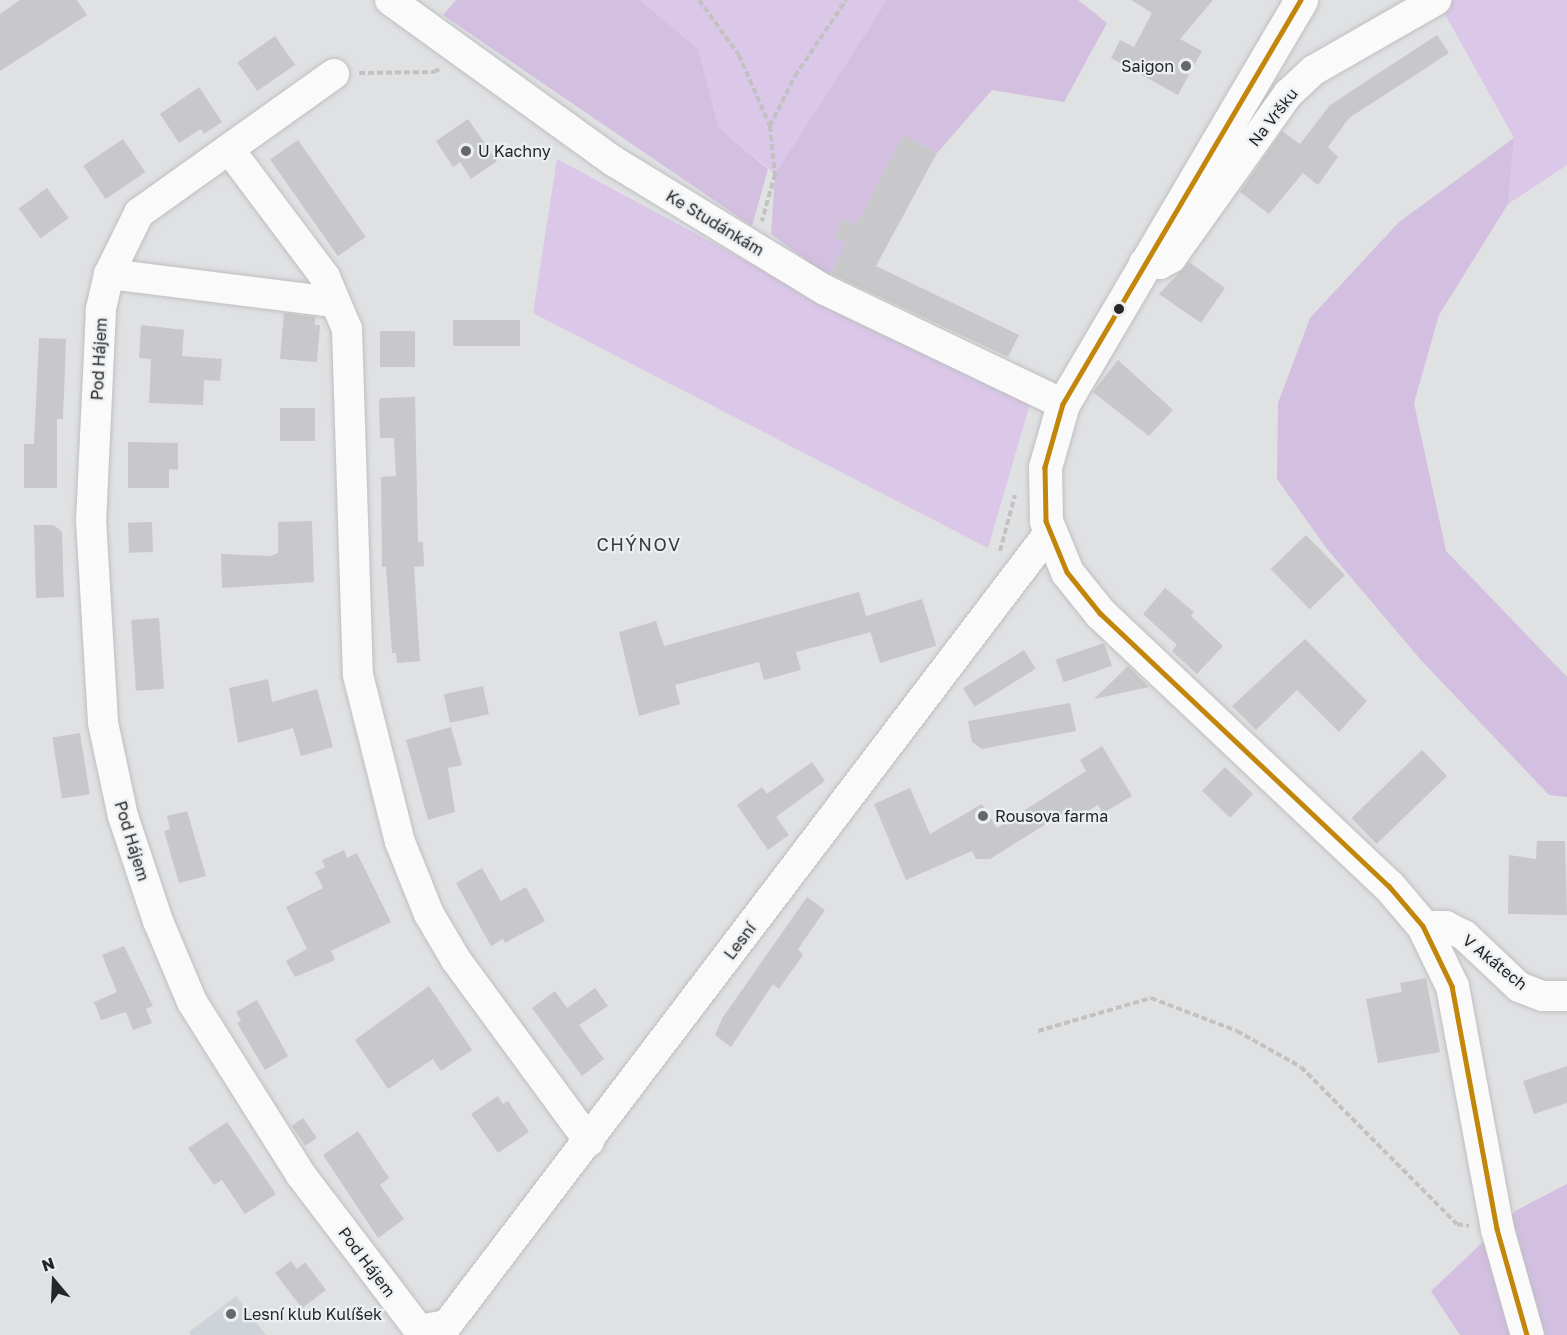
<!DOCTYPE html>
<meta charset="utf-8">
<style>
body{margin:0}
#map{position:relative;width:1567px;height:1335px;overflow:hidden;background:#e0e1e3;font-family:"Golos Text",sans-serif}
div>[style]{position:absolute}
.built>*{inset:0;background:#ced3d9}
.green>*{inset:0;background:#dbc7e8}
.forest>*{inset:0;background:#d3bfe0}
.building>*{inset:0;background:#c8c8ca;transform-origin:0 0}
.path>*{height:4px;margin-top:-2px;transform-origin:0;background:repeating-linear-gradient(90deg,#c2c2c3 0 6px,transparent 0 9px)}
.roads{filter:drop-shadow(0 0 2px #bebfc0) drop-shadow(0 0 2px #bebfc0)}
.minor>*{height:30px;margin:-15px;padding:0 15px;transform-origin:15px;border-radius:15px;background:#fafafb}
.tertiary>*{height:33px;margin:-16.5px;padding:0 16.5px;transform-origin:16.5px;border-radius:16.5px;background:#fafafb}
.bus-1>*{height:4.5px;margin:-2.25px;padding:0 2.25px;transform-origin:2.25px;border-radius:2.25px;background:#c2860a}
.dots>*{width:16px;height:16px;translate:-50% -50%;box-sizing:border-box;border:3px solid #eceff1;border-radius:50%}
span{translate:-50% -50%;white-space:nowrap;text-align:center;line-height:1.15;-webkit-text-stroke:4.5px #eceff1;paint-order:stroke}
.poi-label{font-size:16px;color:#252627}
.right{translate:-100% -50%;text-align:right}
.left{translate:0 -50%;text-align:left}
.street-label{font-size:16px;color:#252627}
.neighbourhood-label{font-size:18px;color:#383a3c;letter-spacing:1.5px}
.north{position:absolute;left:24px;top:1251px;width:60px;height:60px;-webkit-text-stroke:4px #eceff1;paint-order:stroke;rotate:341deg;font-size:16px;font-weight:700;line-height:24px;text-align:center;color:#252627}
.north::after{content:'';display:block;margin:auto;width:21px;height:27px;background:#252627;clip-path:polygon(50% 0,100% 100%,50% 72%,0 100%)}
</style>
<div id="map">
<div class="built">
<i style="clip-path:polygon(236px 1296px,266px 1335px,191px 1335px,189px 1332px)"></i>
</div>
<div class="green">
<i style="clip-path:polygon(640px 0,887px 0,775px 174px,719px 128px,698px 49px)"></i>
<i style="clip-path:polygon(1437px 0,1567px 0,1567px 165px,1508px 204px,1514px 138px)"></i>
<i style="clip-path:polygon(557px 159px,817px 299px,1032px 397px,988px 548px,533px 313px)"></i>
</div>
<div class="forest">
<i style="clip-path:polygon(456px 0,640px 0,698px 49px,719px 128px,768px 169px,752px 226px,443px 15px)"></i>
<i style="clip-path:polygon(887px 0,1078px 0,1107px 23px,1064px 102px,992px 90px,937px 153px,904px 135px,856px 225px,843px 219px,834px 237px,847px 243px,829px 277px,771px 234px,775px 174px)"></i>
<i style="clip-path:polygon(1514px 138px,1508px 204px,1439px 315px,1414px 403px,1446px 551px,1567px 677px,1567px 797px,1549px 795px,1420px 659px,1327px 549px,1277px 479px,1278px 403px,1310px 318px,1399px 222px)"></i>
<i style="clip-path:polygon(1567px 1184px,1567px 1335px,1460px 1335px,1431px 1291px,1517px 1210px)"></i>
</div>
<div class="building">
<i style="clip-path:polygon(20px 0,77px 0,87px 15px,0 71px,0 14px)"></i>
<i style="clip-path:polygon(1131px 0,1213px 0,1180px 39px,1202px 51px,1178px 95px,1111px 58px,1120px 40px,1134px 47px,1152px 13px)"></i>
<i style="clip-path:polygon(1437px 35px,1449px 53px,1349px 118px,1328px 147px,1338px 157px,1318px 185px,1303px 173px,1269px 214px,1240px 192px,1282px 131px,1300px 144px,1330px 105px)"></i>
<i style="left:275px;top:36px;width:35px;height:46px;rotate:55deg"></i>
<i style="clip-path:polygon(199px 87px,222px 122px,204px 134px,201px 129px,179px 143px,160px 114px)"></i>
<i style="clip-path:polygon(468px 119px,497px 161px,471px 179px,460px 162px,453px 167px,436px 141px)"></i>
<i style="clip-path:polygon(904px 135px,937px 153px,876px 266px,1019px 335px,1008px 357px,831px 274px,846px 243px,834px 237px,843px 218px,856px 225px)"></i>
<i style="left:123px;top:139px;width:40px;height:48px;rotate:56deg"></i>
<i style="left:298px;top:140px;width:118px;height:34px;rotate:55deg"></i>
<i style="left:47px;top:188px;width:37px;height:35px;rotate:54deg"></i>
<i style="clip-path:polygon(1189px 262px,1225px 288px,1201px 323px,1159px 294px)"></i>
<i style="clip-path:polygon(284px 313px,315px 317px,315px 325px,320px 325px,317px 362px,280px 359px)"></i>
<i style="left:453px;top:320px;width:67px;height:26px"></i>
<i style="clip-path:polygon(141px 325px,184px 330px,182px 356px,222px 359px,220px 381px,204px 380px,203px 405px,149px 403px,151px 359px,139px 358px)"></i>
<i style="left:380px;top:331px;width:35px;height:36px"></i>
<i style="clip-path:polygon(39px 338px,66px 339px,63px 419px,57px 419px,57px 488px,24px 488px,24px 444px,34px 444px)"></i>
<i style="clip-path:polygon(1118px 360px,1173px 410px,1149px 436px,1093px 392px)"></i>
<i style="clip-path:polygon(415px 397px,418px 542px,423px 542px,424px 566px,414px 567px,420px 661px,397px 663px,396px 653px,392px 653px,386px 567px,382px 567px,381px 477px,396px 476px,394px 438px,380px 438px,379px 402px,380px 398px)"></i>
<i style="left:280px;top:408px;width:35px;height:33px"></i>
<i style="clip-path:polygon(128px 442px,178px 443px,178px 470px,169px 469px,169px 488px,128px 488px)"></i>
<i style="clip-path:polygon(312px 521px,314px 582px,222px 588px,221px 554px,271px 556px,278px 553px,278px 522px)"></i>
<i style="left:152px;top:522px;width:30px;height:24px;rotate:88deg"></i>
<i style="clip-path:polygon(34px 525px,54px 525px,62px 532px,64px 597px,36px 598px)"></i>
<i style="left:1306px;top:535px;width:56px;height:49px;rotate:46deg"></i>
<i style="clip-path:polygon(1165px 588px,1194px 612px,1191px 616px,1223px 646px,1197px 674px,1172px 651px,1177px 645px,1143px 614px)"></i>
<i style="clip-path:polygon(859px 592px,871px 632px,796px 652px,801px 670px,764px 680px,759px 662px,675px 685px,680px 704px,639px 716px,619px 632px,656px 621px,664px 646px)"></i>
<i style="left:922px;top:599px;width:49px;height:59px;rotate:73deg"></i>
<i style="left:159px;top:618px;width:71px;height:28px;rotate:86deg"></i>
<i style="clip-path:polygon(1305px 639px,1367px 701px,1339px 732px,1297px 690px,1256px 730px,1232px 706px)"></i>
<i style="left:1104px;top:643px;width:24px;height:51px;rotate:71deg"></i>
<i style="left:1024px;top:650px;width:22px;height:72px;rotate:58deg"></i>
<i style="clip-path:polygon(1128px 666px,1149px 687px,1094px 699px)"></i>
<i style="clip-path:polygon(268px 679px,272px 702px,317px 689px,333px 747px,301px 756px,293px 728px,238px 743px,229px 688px)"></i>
<i style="left:483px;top:686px;width:29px;height:40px;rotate:78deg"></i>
<i style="clip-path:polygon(1070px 703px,1076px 731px,982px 749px,972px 742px,968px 721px)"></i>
<i style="clip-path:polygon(451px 727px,462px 765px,448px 768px,455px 812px,428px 820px,406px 740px)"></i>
<i style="left:80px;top:733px;width:62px;height:28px;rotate:81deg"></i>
<i style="clip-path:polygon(1102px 746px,1132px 796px,1103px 813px,1098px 805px,1068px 823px,1062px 814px,990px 859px,976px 859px,972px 851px,906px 880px,874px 804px,910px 788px,930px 834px,982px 804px,997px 828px,1086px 771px,1080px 760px)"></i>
<i style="left:1422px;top:750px;width:36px;height:98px;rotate:46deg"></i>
<i style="clip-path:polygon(812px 762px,825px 781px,776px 817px,789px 835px,768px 850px,737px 805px,762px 787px,767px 794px)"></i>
<i style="left:1225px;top:767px;width:39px;height:33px;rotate:44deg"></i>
<i style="clip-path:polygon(187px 811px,206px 876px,179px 883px,164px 831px,170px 829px,167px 816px)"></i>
<i style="clip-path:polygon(1537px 841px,1565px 841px,1567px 915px,1508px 914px,1509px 855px,1536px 859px)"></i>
<i style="clip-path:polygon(344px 850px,347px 858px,357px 853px,391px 922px,331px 951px,335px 960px,295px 977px,286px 961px,307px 949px,286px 907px,323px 888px,315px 872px,325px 867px,322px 860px)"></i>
<i style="clip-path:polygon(482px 868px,501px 901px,526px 887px,545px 921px,505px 943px,503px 939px,491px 946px,456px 883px)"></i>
<i style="clip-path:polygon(807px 897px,825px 910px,798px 949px,803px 955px,779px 989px,773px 984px,731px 1047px,715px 1035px,723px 1017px)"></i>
<i style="clip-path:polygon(124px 946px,153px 1006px,146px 1009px,152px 1023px,133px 1030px,126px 1012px,101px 1020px,94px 1002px,117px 992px,102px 955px)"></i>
<i style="clip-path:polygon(1426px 978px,1440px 1052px,1378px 1063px,1366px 999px,1402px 992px,1400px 983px)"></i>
<i style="clip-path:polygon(429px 986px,472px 1050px,441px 1071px,433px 1059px,388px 1089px,355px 1040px)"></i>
<i style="clip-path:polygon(595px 988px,608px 1006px,579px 1025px,604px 1059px,582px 1076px,532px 1008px,555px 991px,567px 1008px)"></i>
<i style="clip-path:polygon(257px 1000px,288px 1056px,265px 1070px,237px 1023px,241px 1021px,236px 1012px)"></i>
<i style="clip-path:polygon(1567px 1066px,1567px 1103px,1534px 1114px,1523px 1081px)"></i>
<i style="clip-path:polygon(498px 1096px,503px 1104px,508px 1101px,529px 1132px,498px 1153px,471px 1114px)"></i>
<i style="left:303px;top:1118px;width:24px;height:14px;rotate:55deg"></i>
<i style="clip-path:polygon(227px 1122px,276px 1194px,245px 1214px,222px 1180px,214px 1185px,188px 1148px)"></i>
<i style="clip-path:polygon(358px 1131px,389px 1178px,380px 1185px,404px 1219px,378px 1238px,323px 1155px)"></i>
<i style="clip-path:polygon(291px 1261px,297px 1269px,305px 1262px,326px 1290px,302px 1308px,275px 1273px)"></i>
</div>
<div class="path">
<i style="left:699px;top:0;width:68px;rotate:54deg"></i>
<i style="left:739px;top:55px;width:77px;rotate:66.4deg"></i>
<i style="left:770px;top:126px;width:48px;rotate:84.1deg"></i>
<i style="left:775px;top:174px;width:49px;rotate:105.5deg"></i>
<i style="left:359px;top:73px;width:75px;rotate:-0.8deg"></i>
<i style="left:434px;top:72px;width:8px;rotate:-30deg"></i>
<i style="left:770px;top:126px;width:56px;rotate:-63.4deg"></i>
<i style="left:795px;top:76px;width:92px;rotate:-56.1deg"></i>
<i style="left:1000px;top:551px;width:58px;rotate:-75deg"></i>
<i style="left:1038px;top:1031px;width:118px;rotate:-16.3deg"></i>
<i style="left:1151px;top:998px;width:92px;rotate:21deg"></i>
<i style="left:1237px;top:1031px;width:73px;rotate:29.4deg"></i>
<i style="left:1301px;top:1067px;width:221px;rotate:45.2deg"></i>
<i style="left:1457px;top:1224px;width:12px;rotate:9deg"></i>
</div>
<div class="roads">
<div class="minor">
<i style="left:390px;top:0;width:277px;rotate:35.8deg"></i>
<i style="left:615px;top:162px;width:246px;rotate:31.4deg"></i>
<i style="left:825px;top:290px;width:264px;rotate:25.6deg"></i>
<i style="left:334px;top:74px;width:239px;rotate:144.5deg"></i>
<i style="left:139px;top:213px;width:68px;rotate:116.2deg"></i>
<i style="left:109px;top:274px;width:37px;rotate:103deg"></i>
<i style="left:101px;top:310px;width:210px;rotate:92.7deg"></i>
<i style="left:91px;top:520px;width:203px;rotate:86.6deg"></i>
<i style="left:103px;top:723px;width:95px;rotate:77.9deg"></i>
<i style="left:123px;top:816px;width:111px;rotate:71.6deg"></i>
<i style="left:158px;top:921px;width:88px;rotate:67.2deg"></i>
<i style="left:192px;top:1002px;width:204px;rotate:57.8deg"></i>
<i style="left:301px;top:1175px;width:195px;rotate:52.7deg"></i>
<i style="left:419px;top:1330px;width:28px;rotate:-10deg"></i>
<i style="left:447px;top:1325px;width:995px;rotate:-52.76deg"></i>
<i style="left:229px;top:149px;width:160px;rotate:53.1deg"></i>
<i style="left:325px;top:277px;width:56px;rotate:67.1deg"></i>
<i style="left:347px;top:329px;width:346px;rotate:88.2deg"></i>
<i style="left:358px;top:675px;width:172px;rotate:75.9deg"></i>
<i style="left:400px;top:842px;width:78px;rotate:68.1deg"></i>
<i style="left:429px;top:914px;width:53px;rotate:59.6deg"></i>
<i style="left:456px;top:960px;width:225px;rotate:53.7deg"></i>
<i style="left:1144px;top:263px;width:16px;rotate:4deg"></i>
<i style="left:1160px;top:264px;width:13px;rotate:-29deg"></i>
<i style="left:1171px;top:258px;width:201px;rotate:-54.5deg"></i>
<i style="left:1288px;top:94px;width:35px;rotate:-43deg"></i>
<i style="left:1314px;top:70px;width:141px;rotate:-29.8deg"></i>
<i style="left:109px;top:274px;width:228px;rotate:7.1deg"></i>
<i style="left:1423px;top:926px;width:23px"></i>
<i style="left:1446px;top:926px;width:20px;rotate:27deg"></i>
<i style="left:1464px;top:935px;width:76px;rotate:43.4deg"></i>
<i style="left:1519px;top:987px;width:25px;rotate:21deg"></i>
<i style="left:1542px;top:996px;width:25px"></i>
</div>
<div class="tertiary">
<i style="left:1301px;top:0;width:469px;rotate:120.5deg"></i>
<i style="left:1063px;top:404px;width:66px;rotate:105.9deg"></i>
<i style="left:1045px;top:467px;width:54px;rotate:88.9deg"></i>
<i style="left:1046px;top:521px;width:55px;rotate:67.6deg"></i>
<i style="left:1067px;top:572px;width:53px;rotate:51.2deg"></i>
<i style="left:1100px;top:613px;width:398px;rotate:43.4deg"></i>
<i style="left:1389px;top:886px;width:52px;rotate:49.6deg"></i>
<i style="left:1423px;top:926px;width:67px;rotate:64.2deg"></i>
<i style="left:1452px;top:986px;width:247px;rotate:79.5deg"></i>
<i style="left:1497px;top:1229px;width:110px;rotate:74.2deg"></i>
</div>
</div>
<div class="bus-1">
<i style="left:1301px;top:0;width:469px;rotate:120.5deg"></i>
<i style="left:1063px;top:404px;width:66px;rotate:105.9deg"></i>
<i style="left:1045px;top:467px;width:54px;rotate:88.9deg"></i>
<i style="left:1046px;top:521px;width:55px;rotate:67.6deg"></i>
<i style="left:1067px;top:572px;width:53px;rotate:51.2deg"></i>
<i style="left:1100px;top:613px;width:398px;rotate:43.4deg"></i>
<i style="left:1389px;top:886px;width:52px;rotate:49.6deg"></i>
<i style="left:1423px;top:926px;width:67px;rotate:64.2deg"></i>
<i style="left:1452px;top:986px;width:247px;rotate:79.5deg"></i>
<i style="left:1497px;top:1229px;width:110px;rotate:74.2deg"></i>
</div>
<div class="dots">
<i style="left:1186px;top:66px;background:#666769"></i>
<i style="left:466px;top:151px;background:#666769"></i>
<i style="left:1119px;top:309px;background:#252627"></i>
<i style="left:983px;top:816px;background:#666769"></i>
<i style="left:231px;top:1314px;background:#666769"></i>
</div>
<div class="poi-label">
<span class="right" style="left:1174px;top:66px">Saigon</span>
<span class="left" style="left:478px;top:151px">U Kachny</span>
<span class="left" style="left:995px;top:816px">Rousova farma</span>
<span class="left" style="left:243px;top:1314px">Lesní klub Kulíšek</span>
</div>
<div class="street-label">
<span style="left:1273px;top:117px;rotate:-52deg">Na Vršku</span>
<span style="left:715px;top:223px;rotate:31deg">Ke Studánkám</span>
<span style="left:99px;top:359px;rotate:-87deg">Pod Hájem</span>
<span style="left:132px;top:841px;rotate:73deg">Pod Hájem</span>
<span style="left:740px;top:941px;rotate:-53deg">Lesní</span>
<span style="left:1495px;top:962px;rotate:39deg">V Akátech</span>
<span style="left:367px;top:1262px;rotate:53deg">Pod Hájem</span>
</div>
<div class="neighbourhood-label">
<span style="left:639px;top:544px">CHÝNOV</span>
</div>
<div class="north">N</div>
</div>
